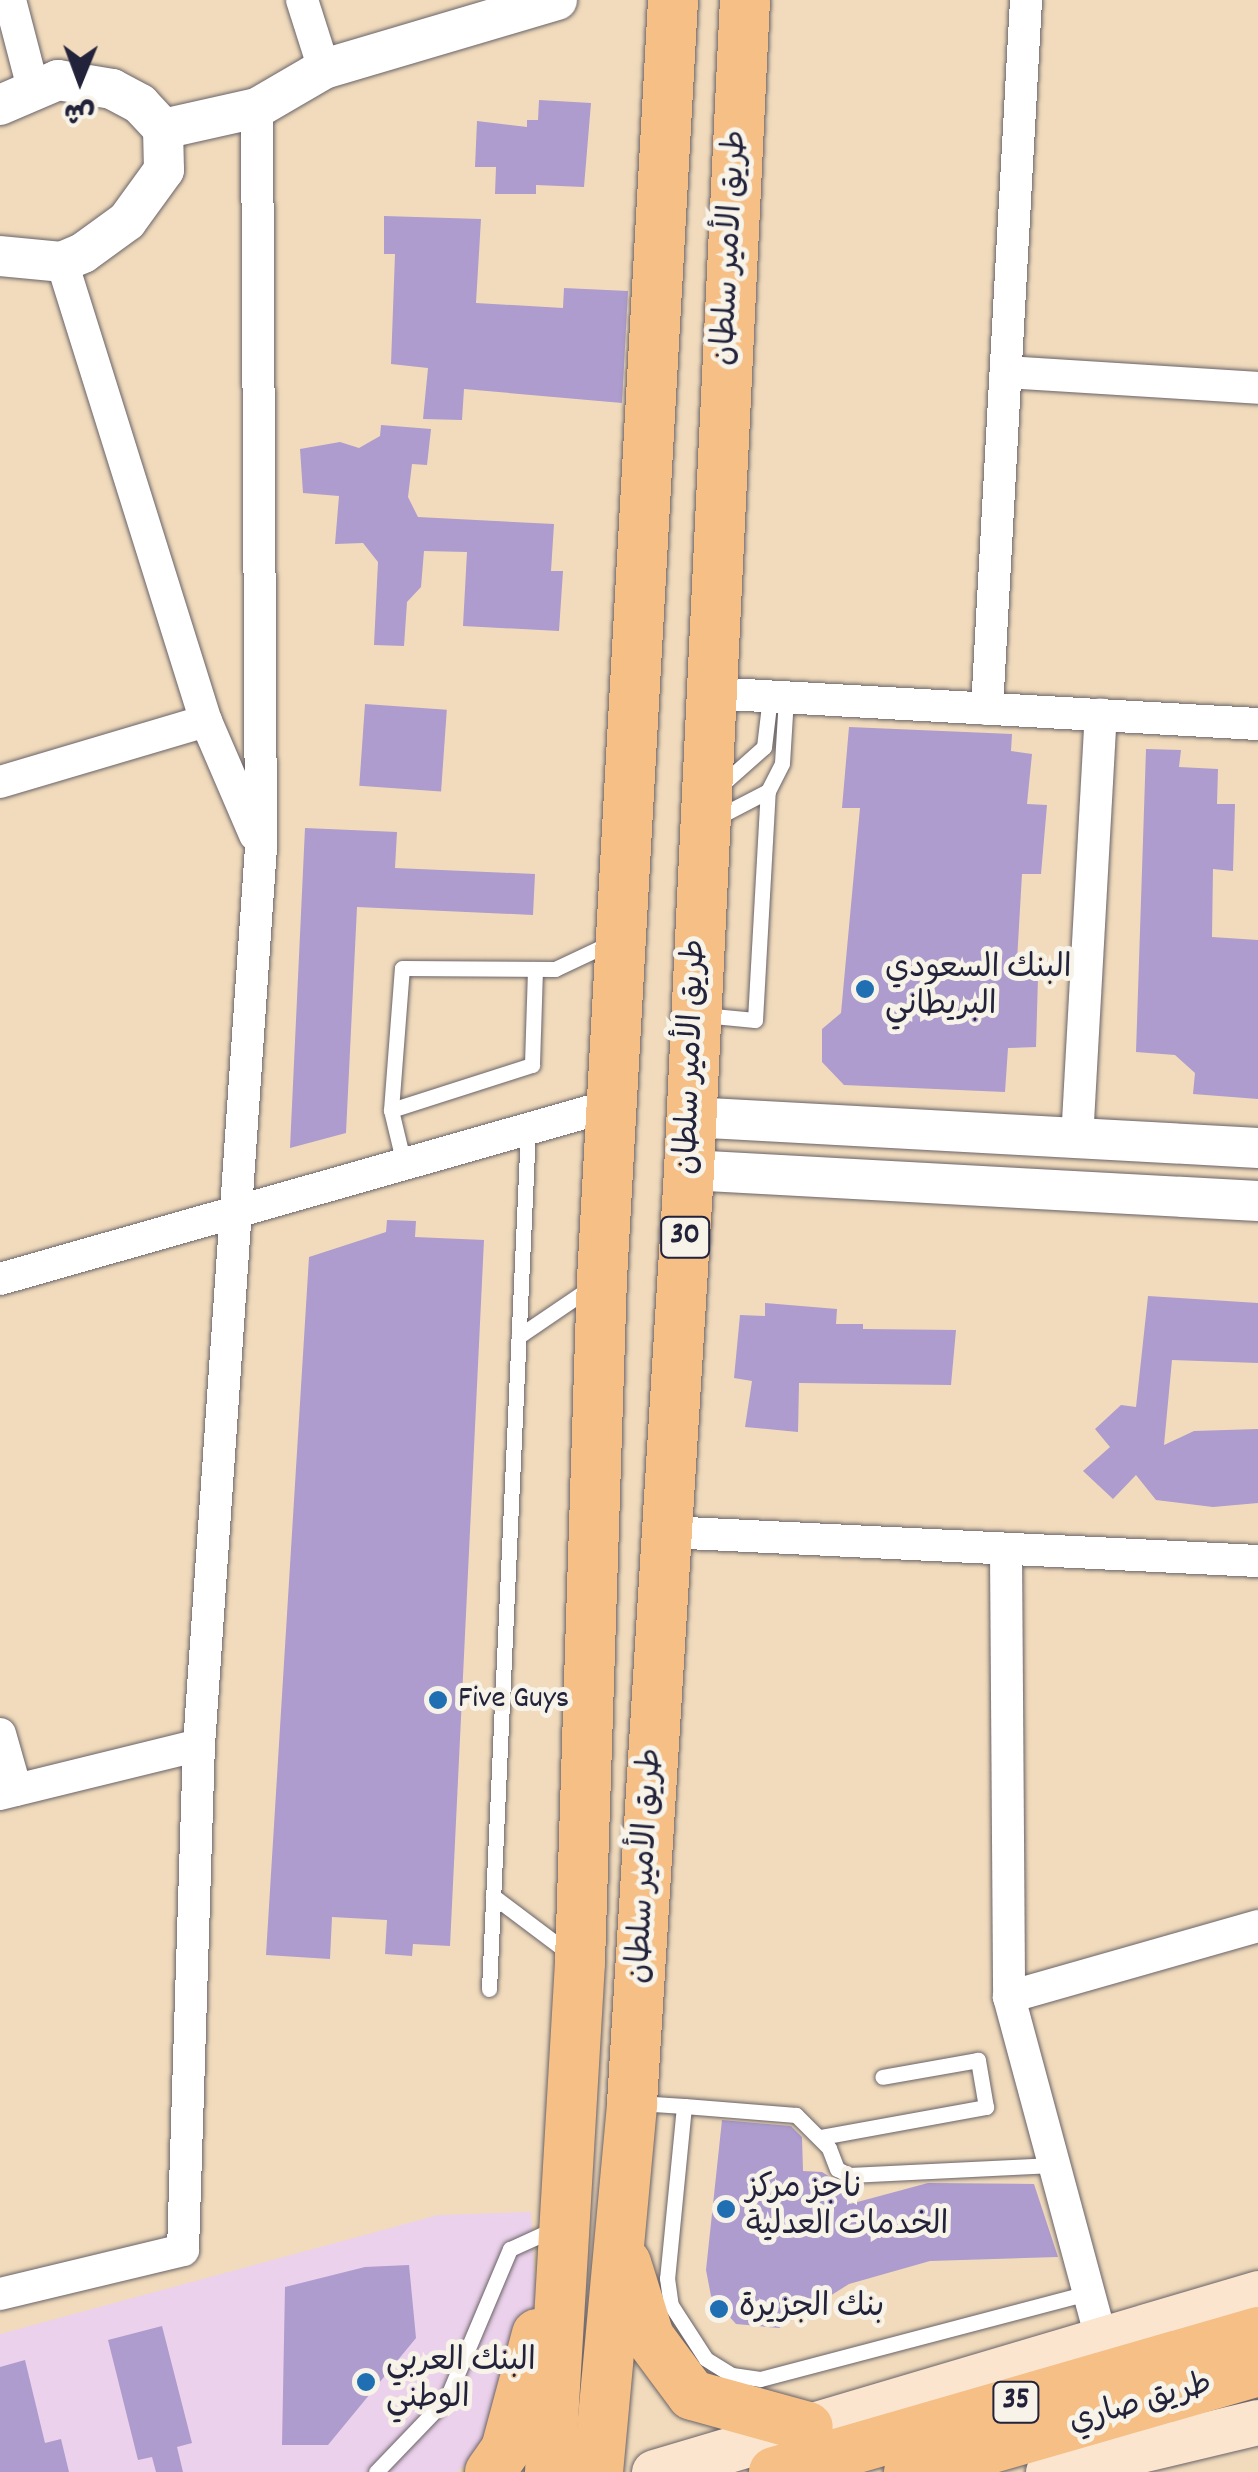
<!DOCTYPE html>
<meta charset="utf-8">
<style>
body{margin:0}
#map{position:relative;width:1258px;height:2472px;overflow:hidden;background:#f1dbbc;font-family:Dekko,"Playpen Sans Arabic",sans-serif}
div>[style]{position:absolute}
.built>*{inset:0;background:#ebd1eb}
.building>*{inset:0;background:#ad9ccd;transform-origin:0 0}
.roads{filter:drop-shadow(0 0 2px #6a6368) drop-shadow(0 0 2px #6a6368)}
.service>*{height:15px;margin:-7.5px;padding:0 7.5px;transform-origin:7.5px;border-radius:7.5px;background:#fff}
.minor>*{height:32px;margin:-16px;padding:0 16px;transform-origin:16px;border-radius:16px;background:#fff}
.tertiary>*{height:40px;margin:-20px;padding:0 20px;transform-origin:20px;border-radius:20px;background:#fff}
.secondary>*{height:45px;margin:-22.5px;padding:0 22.5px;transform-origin:22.5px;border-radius:22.5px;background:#fbe5cf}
.primary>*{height:50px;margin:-25px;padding:0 25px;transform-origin:25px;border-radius:25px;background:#f5bf86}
.dots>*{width:28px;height:28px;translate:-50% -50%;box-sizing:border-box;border:5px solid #f7f3e8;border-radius:50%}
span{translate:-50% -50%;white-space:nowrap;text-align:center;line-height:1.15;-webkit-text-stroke:10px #f7f3e8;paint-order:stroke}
.shield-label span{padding:2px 8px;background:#f7f3e8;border:2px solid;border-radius:8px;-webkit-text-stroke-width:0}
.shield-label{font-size:30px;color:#22223b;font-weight:700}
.street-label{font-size:32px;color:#22223b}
.poi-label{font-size:32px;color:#22223b}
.left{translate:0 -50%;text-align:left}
.north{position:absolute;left:30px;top:30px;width:100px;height:100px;-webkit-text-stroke:8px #f7f3e8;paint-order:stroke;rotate:181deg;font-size:28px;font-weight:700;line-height:40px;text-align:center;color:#22223b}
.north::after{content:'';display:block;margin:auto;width:35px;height:45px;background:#22223b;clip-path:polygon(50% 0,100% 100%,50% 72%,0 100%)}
</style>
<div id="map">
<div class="built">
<i style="clip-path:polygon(531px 2212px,539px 2360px,490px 2442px,457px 2472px,0 2472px,0 2334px,438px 2215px)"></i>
</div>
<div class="building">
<i style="clip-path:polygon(539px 100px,591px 103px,584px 187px,536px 185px,536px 194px,495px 194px,496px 167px,475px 167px,477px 121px,527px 127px,527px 120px,538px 120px)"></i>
<i style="clip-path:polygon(384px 216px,481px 219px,476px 303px,563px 308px,564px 288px,628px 291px,622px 403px,464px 389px,462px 420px,423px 419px,428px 368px,391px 364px,395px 254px,384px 254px)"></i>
<i style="clip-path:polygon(381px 425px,431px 429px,427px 465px,412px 464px,408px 497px,418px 517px,554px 524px,551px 571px,563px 571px,559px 631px,463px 626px,467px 552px,424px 551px,421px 587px,407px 602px,404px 646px,374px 645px,378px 562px,363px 543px,335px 544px,339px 496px,303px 493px,300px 449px,340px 442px,359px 448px,380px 436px)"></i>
<i style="left:365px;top:704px;width:82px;height:82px;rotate:4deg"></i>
<i style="clip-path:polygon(849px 727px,1012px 734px,1011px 751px,1032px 754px,1027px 804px,1047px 805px,1041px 874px,1022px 874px,1016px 978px,1038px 977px,1036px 1047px,1008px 1048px,1005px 1092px,844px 1085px,822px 1062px,822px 1029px,841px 1013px,860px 808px,842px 808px)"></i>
<i style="clip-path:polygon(1146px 749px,1181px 750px,1179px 767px,1218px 769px,1217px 804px,1235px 804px,1233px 871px,1213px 869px,1212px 937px,1258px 940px,1258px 1099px,1193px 1094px,1195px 1073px,1175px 1055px,1136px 1052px)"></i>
<i style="clip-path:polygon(305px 828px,397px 832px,395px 868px,535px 874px,533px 915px,357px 907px,346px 1133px,290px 1148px)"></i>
<i style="clip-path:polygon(387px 1220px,416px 1221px,415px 1237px,484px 1240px,450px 1946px,413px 1944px,412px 1956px,385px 1954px,387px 1920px,332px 1917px,330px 1959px,266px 1955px,309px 1257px,386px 1232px)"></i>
<i style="clip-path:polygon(1148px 1296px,1258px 1303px,1258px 1363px,1172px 1360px,1164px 1445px,1194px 1431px,1258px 1429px,1258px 1503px,1213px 1507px,1156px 1500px,1136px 1475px,1113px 1499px,1083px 1471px,1110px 1447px,1095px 1429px,1121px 1405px,1136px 1407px)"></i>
<i style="clip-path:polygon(765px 1303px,837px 1309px,836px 1324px,863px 1324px,863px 1329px,956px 1330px,951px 1385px,799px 1383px,798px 1432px,745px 1427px,752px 1381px,734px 1378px,740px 1315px,765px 1316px)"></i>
<i style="clip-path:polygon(722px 2120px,791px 2126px,802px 2137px,803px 2171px,822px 2172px,843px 2185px,850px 2204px,928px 2183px,1034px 2184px,1058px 2257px,930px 2261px,849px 2284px,779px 2328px,736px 2324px,711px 2296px,706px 2270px)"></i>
<i style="clip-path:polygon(409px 2265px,416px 2338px,328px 2445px,282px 2445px,285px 2287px,365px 2267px)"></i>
<i style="clip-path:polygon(162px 2326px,192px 2443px,177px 2447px,183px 2472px,156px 2472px,152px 2457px,138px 2460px,108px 2340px)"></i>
<i style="clip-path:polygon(25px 2360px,45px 2443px,61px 2439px,69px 2472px,0 2472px,0 2367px)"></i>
</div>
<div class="roads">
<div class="service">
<i style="left:719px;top:787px;width:60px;rotate:-41.6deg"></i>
<i style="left:764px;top:747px;width:50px;rotate:-83.2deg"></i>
<i style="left:714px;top:819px;width:61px;rotate:-27.4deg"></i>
<i style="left:535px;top:969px;width:96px;rotate:91.8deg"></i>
<i style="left:532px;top:1065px;width:148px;rotate:162.3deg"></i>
<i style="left:391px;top:1110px;width:142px;rotate:-85.6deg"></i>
<i style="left:402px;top:968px;width:153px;rotate:0.4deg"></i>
<i style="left:555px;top:969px;width:61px;rotate:-25.3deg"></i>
<i style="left:703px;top:1015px;width:52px;rotate:5.5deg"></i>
<i style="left:755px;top:1020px;width:229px;rotate:-86.8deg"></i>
<i style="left:768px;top:791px;width:31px;rotate:-63deg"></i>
<i style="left:782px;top:763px;width:66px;rotate:-86.5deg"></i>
<i style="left:391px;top:1110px;width:56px;rotate:76.5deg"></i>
<i style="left:519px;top:1336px;width:87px;rotate:-34.2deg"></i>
<i style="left:493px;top:1896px;width:96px;rotate:37deg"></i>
<i style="left:489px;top:1989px;width:861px;rotate:-87.4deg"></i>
<i style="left:638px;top:2103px;width:46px;rotate:3.7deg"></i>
<i style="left:821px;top:2137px;width:168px;rotate:-10.3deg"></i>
<i style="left:986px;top:2107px;width:48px;rotate:-99.7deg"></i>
<i style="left:978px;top:2060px;width:97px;rotate:170deg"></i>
<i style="left:1053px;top:2165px;width:204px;rotate:177.2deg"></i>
<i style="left:849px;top:2175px;width:13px;rotate:-153deg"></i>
<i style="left:837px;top:2169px;width:22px;rotate:-111deg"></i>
<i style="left:829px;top:2148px;width:47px;rotate:-135deg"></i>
<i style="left:796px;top:2115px;width:112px;rotate:-175.4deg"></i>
<i style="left:684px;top:2106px;width:173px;rotate:95.6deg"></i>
<i style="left:667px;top:2278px;width:27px;rotate:82deg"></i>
<i style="left:671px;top:2305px;width:64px;rotate:57.1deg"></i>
<i style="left:706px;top:2359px;width:31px;rotate:32deg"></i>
<i style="left:732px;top:2375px;width:28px;rotate:8deg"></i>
<i style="left:760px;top:2379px;width:338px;rotate:-14.7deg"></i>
<i style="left:376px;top:2472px;width:103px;rotate:-46.2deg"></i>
<i style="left:447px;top:2398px;width:162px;rotate:-67.1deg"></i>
<i style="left:510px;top:2249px;width:48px;rotate:-24.4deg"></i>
</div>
<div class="minor">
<i style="left:10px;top:0;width:91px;rotate:75.4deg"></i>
<i style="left:302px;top:0;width:72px;rotate:72.3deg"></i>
<i style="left:62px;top:262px;width:481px;rotate:72.6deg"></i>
<i style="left:206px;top:721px;width:124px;rotate:66.7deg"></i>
<i style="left:1006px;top:372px;width:253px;rotate:3.6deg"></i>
<i style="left:710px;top:693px;width:549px;rotate:3.24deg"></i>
<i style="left:987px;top:709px;width:710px;rotate:-86.85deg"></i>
<i style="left:0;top:782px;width:215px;rotate:-16.5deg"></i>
<i style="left:1077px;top:1140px;width:426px;rotate:-86.8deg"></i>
<i style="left:0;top:1279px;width:636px;rotate:-15.87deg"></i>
<i style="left:667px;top:1532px;width:592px;rotate:2.81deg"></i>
<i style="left:1006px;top:1552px;width:445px;rotate:89.6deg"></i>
<i style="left:1009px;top:1997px;width:356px;rotate:74.9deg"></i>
<i style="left:0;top:1734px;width:58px;rotate:74.1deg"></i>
<i style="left:0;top:1794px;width:205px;rotate:-13.8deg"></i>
<i style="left:1009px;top:1997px;width:259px;rotate:-15.9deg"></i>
<i style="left:0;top:2294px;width:188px;rotate:-13.5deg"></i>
<i style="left:183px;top:2250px;width:505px;rotate:-88.19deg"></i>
<i style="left:199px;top:1745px;width:899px;rotate:-86.05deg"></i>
<i style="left:261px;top:848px;width:740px;rotate:-90.31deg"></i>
</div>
<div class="tertiary">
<i style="left:0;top:105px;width:63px;rotate:-23.3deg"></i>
<i style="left:58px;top:80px;width:55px;rotate:9.5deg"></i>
<i style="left:112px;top:89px;width:32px;rotate:28deg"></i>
<i style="left:140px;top:104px;width:34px;rotate:47deg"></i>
<i style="left:163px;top:129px;width:41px;rotate:88.6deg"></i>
<i style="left:164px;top:170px;width:63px;rotate:126deg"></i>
<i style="left:127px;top:221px;width:54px;rotate:144deg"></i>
<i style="left:83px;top:253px;width:23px;rotate:157deg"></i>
<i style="left:62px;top:262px;width:62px;rotate:-174.5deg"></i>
<i style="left:163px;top:129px;width:96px;rotate:-12.6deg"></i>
<i style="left:257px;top:108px;width:78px;rotate:-30.2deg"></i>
<i style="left:324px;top:69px;width:243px;rotate:-16.5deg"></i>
<i style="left:690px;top:1117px;width:569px;rotate:3.12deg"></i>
<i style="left:689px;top:1170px;width:570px;rotate:3.12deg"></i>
</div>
<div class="secondary">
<i style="left:654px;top:2472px;width:630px;rotate:-16.51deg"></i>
<i style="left:1048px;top:2472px;width:216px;rotate:-13.4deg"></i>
</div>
<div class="primary">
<i style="left:626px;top:2263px;width:77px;rotate:72.7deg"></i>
<i style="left:649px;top:2337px;width:72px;rotate:53.4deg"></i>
<i style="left:692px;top:2395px;width:120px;rotate:15.4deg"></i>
<i style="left:490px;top:2472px;width:28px;rotate:-55deg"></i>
<i style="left:506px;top:2449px;width:119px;rotate:-74.9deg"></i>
<i style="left:550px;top:2472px;width:511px;rotate:-86.63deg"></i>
<i style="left:580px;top:1962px;width:683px;rotate:-88.16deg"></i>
<i style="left:602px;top:1279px;width:1281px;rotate:-86.82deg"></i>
<i style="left:598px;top:2472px;width:371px;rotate:-84.7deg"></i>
<i style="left:632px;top:2103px;width:935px;rotate:-86.5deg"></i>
<i style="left:689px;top:1170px;width:1171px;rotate:-87.26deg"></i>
<i style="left:774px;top:2472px;width:504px;rotate:-16.13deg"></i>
<i style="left:909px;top:2472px;width:363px;rotate:-16.1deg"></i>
</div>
</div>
<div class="dots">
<i style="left:865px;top:989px;background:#1f6fb2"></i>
<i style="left:438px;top:1700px;background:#1f6fb2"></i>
<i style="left:726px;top:2209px;background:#1f6fb2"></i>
<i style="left:719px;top:2309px;background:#1f6fb2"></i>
<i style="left:366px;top:2382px;background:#1f6fb2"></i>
</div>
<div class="shield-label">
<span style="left:685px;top:1237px">30</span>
<span style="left:1016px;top:2402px">35</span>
</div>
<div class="street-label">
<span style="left:732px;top:248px;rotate:-87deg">طريق الأمير سلطان</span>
<span style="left:693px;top:1057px;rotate:-88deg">طريق الأمير سلطان</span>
<span style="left:647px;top:1866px;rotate:-87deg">طريق الأمير سلطان</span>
<span style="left:1141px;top:2405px;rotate:-16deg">طريق صاري</span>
</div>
<div class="poi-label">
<span class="left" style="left:885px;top:989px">البنك السعودي<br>البريطاني</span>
<span class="left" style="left:458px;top:1700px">Five Guys</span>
<span class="left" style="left:746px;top:2209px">ناجز مركز<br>الخدمات العدلية</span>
<span class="left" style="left:739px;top:2309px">بنك الجزيرة</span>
<span class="left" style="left:386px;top:2382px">البنك العربي<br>الوطني</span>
</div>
<div class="north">ش</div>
</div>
